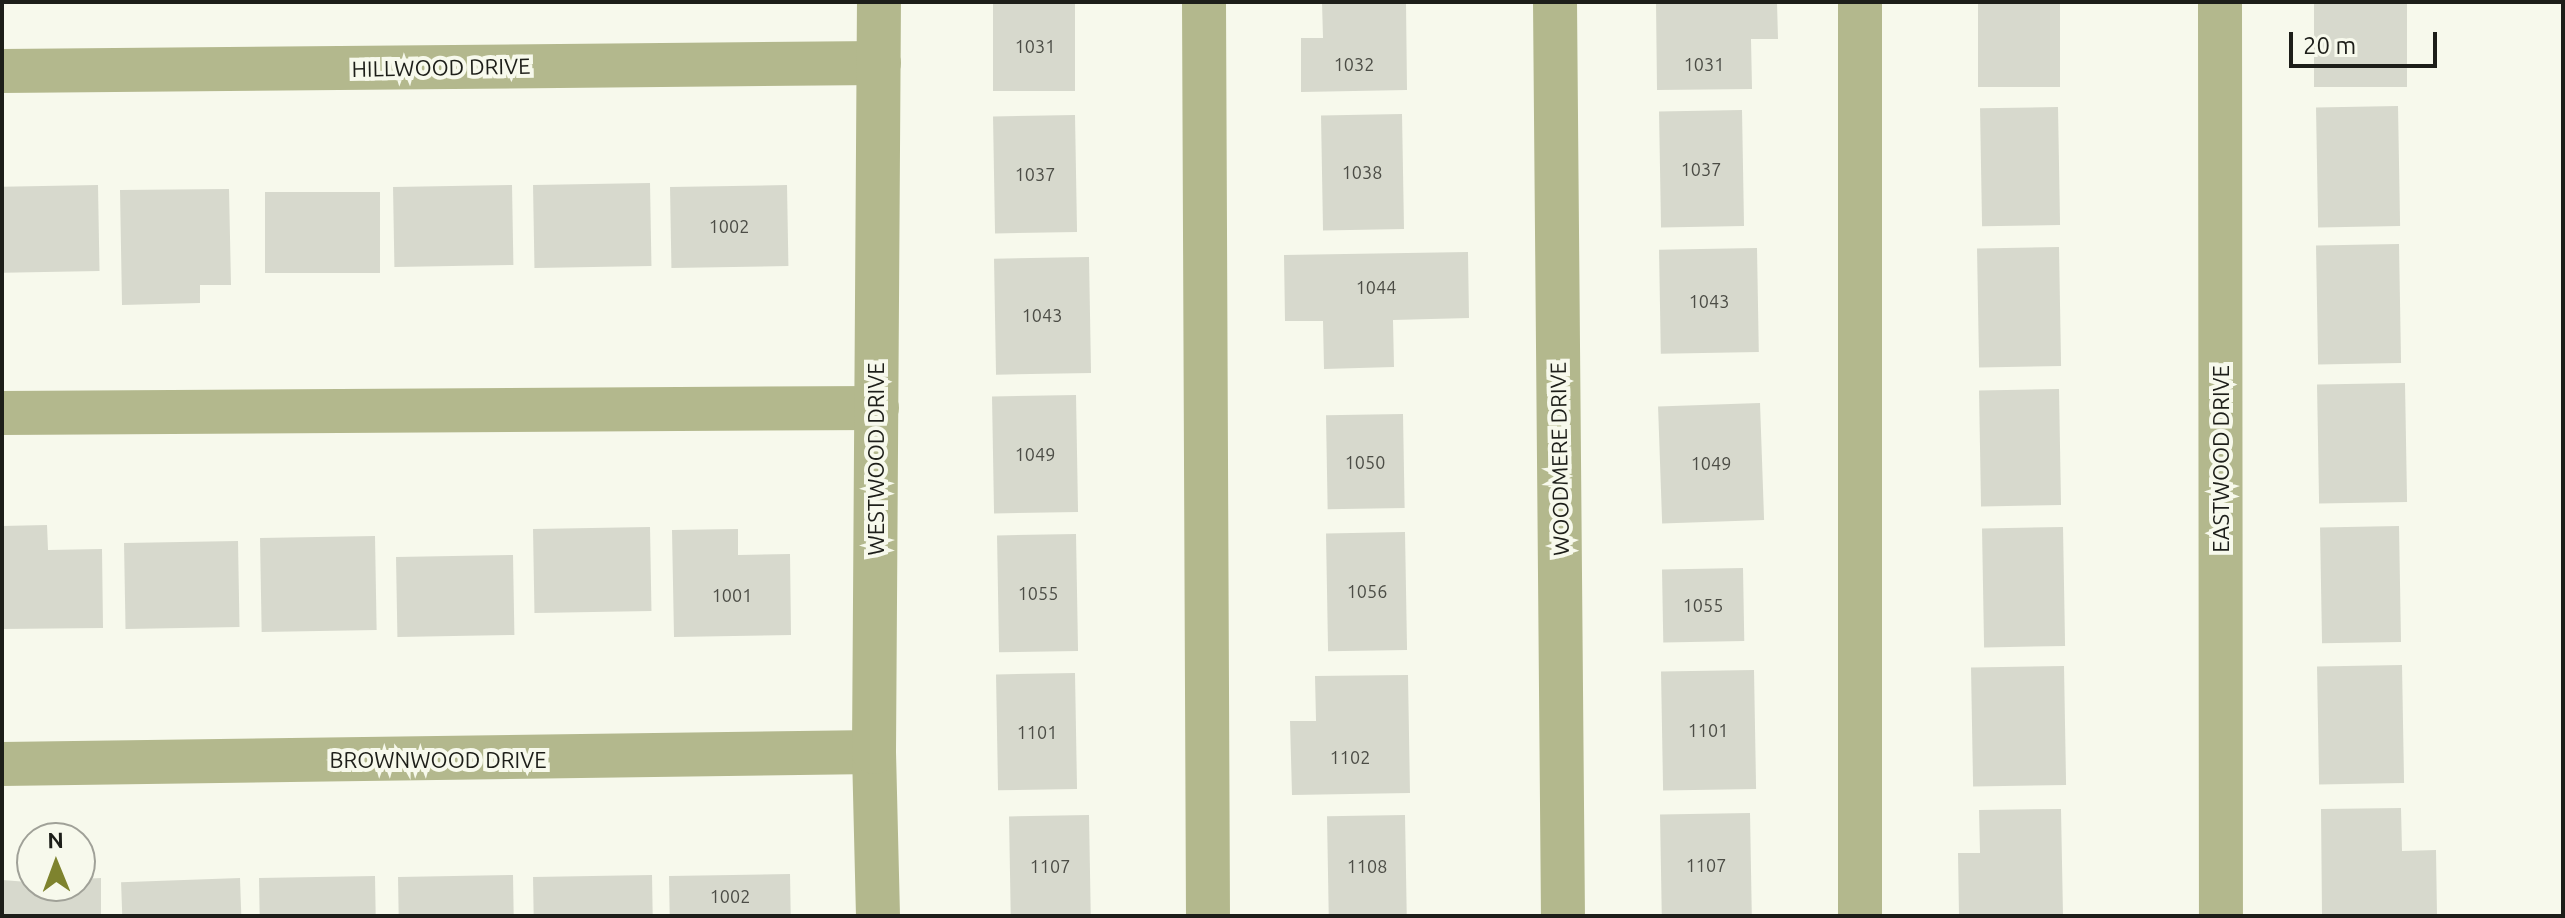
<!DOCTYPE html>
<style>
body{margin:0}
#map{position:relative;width:2565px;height:918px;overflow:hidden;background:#f7f9ec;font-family:Ubuntu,sans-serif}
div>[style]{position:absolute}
.building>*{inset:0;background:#d7d9cd;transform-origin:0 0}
.minor>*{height:44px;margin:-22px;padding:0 22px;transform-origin:22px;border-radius:22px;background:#b3b88d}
span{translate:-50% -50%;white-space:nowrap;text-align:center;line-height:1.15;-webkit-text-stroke:8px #f7f9ec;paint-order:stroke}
.number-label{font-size:18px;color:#4c4d46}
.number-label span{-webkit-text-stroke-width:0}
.street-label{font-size:22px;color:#1d1e19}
.frame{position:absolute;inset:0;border:4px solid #1d1e19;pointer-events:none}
.north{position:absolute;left:16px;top:822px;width:80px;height:80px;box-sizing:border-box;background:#f7f9ec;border:2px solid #a0a198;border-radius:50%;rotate:359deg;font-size:22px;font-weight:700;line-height:32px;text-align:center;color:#1d1e19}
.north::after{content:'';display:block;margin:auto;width:28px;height:36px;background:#7e832e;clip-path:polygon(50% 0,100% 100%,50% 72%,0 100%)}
.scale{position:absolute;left:2289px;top:32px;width:148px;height:36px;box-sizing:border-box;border:4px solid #1d1e19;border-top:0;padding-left:10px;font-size:24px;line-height:28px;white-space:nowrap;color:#1d1e19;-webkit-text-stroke:6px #f7f9ec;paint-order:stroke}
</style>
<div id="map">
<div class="building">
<i style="left:993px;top:2px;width:82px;height:89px"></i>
<i style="clip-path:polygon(1322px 2px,1406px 2px,1407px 90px,1301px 92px,1301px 38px,1323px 38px)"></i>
<i style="clip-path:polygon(1656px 2px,1777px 2px,1778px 39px,1751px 39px,1752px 89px,1657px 90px)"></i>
<i style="left:1978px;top:2px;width:82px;height:85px"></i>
<i style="left:2314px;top:2px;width:93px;height:85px"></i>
<i style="left:2398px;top:106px;width:120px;height:82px;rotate:89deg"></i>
<i style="left:2058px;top:107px;width:118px;height:78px;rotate:89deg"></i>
<i style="left:1742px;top:110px;width:116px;height:83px;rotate:89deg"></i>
<i style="left:1402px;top:114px;width:115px;height:81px;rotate:89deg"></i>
<i style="left:1075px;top:115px;width:117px;height:82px;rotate:89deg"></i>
<i style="left:650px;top:183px;width:83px;height:117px;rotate:89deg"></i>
<i style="left:98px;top:185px;width:86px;height:96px;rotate:89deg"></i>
<i style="left:512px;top:185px;width:80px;height:119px;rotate:89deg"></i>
<i style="left:787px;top:185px;width:81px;height:117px;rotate:89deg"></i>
<i style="clip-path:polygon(229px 189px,231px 285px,200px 285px,200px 303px,122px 305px,120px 190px)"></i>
<i style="left:380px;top:192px;width:81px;height:115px;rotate:90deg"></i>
<i style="left:2399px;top:244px;width:119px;height:83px;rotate:89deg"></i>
<i style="left:2059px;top:247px;width:119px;height:82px;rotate:89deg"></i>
<i style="left:1757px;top:248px;width:104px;height:98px;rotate:89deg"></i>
<i style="clip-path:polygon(1468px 252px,1469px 318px,1393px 320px,1394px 367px,1324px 369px,1323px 321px,1285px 321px,1284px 255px)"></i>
<i style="left:1089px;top:257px;width:116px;height:95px;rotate:89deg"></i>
<i style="left:2405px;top:383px;width:119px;height:88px;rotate:89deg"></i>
<i style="left:2059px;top:389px;width:116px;height:80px;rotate:89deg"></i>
<i style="left:1076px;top:395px;width:117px;height:84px;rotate:89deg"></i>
<i style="left:1760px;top:403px;width:117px;height:102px;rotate:88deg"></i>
<i style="left:1403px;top:414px;width:94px;height:77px;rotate:89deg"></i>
<i style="clip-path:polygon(47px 525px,48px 550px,102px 549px,103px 628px,2px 629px,2px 526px)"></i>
<i style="left:2399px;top:526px;width:116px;height:79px;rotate:89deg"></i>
<i style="left:650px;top:527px;width:84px;height:117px;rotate:89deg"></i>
<i style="left:2063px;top:527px;width:119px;height:81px;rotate:89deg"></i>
<i style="clip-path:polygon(738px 529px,738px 555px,790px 554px,791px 635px,674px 637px,672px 530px)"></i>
<i style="left:1405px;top:532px;width:118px;height:79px;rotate:89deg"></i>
<i style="left:1076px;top:534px;width:117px;height:79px;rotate:89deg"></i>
<i style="left:375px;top:536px;width:94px;height:115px;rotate:89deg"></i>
<i style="left:238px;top:541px;width:86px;height:114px;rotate:89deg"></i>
<i style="left:513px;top:555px;width:80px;height:117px;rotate:89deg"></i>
<i style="left:1743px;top:568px;width:73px;height:81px;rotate:89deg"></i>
<i style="left:2402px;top:665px;width:118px;height:85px;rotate:89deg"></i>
<i style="left:2064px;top:666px;width:119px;height:93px;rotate:89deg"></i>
<i style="left:1754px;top:670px;width:119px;height:93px;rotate:89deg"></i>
<i style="left:1075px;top:673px;width:116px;height:79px;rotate:89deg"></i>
<i style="clip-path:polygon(1408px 675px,1410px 793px,1292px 795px,1290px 721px,1316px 721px,1315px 676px)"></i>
<i style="clip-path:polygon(2401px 808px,2402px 851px,2436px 850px,2437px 916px,2322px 916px,2321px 809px)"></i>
<i style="clip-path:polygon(2061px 809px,2063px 916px,1959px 916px,1958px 853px,1980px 853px,1979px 810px)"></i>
<i style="left:1750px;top:813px;width:103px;height:90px;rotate:89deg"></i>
<i style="left:1089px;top:815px;width:101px;height:80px;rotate:89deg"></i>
<i style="left:1405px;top:815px;width:101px;height:78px;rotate:89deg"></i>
<i style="left:790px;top:874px;width:42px;height:121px;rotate:89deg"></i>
<i style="left:513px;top:875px;width:41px;height:115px;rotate:89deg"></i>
<i style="left:652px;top:875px;width:41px;height:119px;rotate:89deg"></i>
<i style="left:375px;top:876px;width:40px;height:116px;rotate:89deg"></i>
<i style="clip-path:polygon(101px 878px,101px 916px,2px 916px,2px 880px,80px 886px,80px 879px)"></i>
<i style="left:240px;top:878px;width:38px;height:119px;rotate:88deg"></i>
</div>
<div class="minor">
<i style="left:1204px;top:2px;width:914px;rotate:89.75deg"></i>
<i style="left:1555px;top:2px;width:914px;rotate:89.5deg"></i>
<i style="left:1860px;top:2px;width:914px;rotate:90deg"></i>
<i style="left:2220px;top:2px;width:914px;rotate:89.94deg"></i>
<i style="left:2px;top:71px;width:877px;rotate:-0.52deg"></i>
<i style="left:2px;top:413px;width:875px;rotate:-0.33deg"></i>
<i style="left:2px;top:764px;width:872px;rotate:-0.79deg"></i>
<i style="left:878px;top:916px;width:164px;rotate:-91.4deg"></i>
<i style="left:874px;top:752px;width:750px;rotate:-89.62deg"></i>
</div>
<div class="number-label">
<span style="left:1035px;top:46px">1031</span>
<span style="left:1354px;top:64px">1032</span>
<span style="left:1704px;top:64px">1031</span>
<span style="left:1701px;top:169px">1037</span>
<span style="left:1362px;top:172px">1038</span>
<span style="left:1035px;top:174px">1037</span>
<span style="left:729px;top:226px">1002</span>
<span style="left:1376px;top:287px">1044</span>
<span style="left:1709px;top:301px">1043</span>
<span style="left:1042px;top:315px">1043</span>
<span style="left:1035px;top:454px">1049</span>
<span style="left:1365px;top:462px">1050</span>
<span style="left:1711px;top:463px">1049</span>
<span style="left:1367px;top:591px">1056</span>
<span style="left:1038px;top:593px">1055</span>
<span style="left:732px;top:595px">1001</span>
<span style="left:1703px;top:605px">1055</span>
<span style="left:1708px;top:730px">1101</span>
<span style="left:1037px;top:732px">1101</span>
<span style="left:1350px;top:757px">1102</span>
<span style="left:1706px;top:865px">1107</span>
<span style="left:1050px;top:866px">1107</span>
<span style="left:1367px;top:866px">1108</span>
<span style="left:730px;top:896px">1002</span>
</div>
<div class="street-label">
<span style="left:441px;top:67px;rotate:-1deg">HILLWOOD DRIVE</span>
<span style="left:876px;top:459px;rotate:-90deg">WESTWOOD DRIVE</span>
<span style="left:1559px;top:459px;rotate:-91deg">WOODMERE DRIVE</span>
<span style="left:2221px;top:459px;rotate:-90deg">EASTWOOD DRIVE</span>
<span style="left:438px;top:760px">BROWNWOOD DRIVE</span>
</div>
<div class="frame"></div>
<div class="north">N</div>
<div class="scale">20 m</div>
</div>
